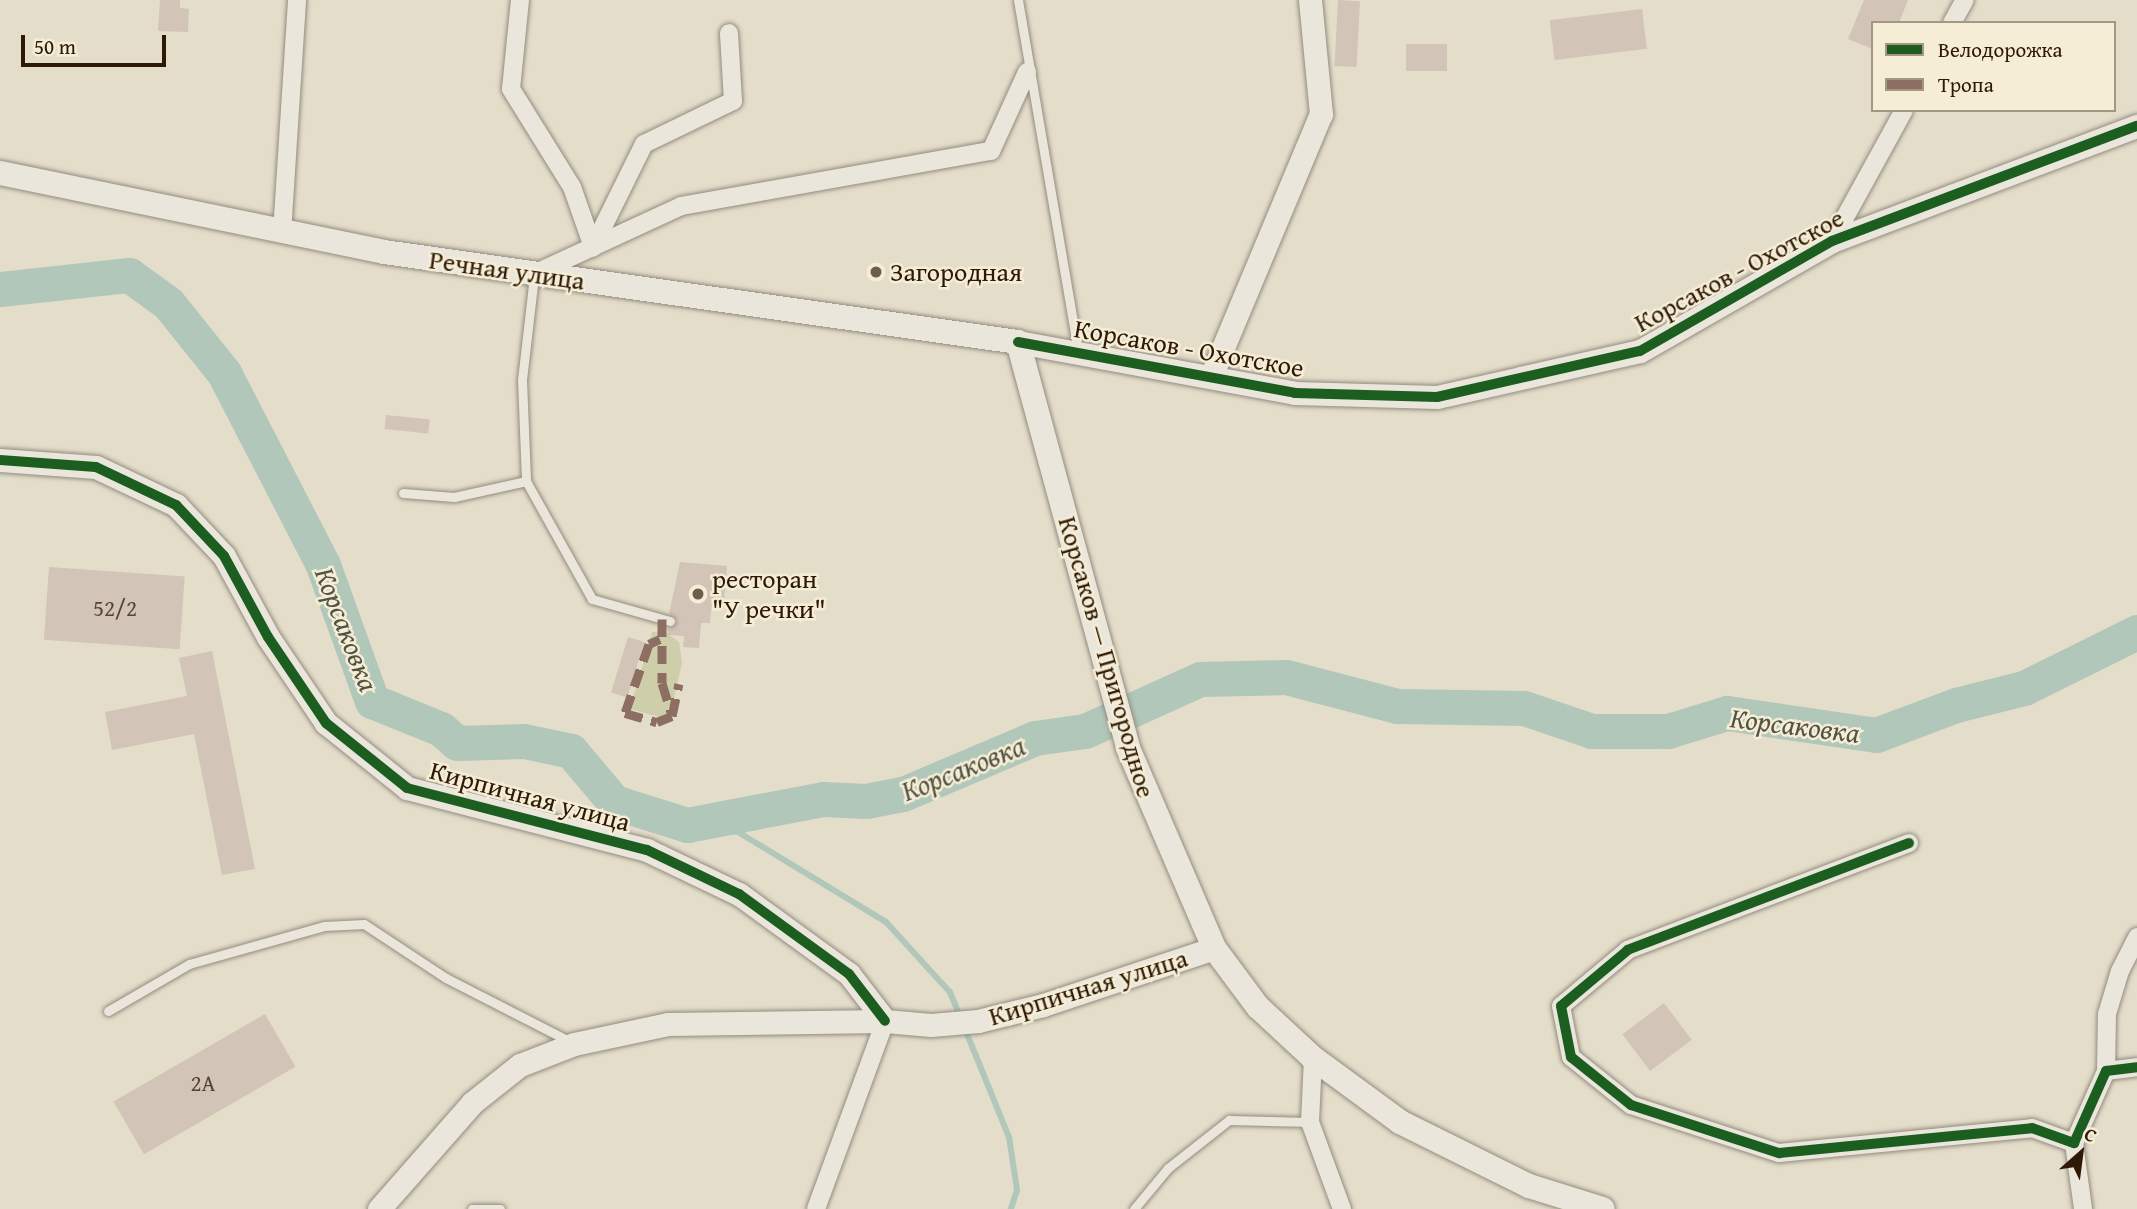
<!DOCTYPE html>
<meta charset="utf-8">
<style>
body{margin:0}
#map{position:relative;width:2137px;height:1209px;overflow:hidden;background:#e4ddca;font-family:"Gentium Book Plus",serif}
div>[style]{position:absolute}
.green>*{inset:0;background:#cfceaa}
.stream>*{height:6px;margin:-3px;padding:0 3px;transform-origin:3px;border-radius:3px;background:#b0c7ba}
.river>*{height:35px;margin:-17.5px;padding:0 17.5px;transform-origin:17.5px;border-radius:17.5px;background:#b0c7ba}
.building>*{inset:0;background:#d2c4b7;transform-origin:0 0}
.roads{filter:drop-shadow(0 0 2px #938c7f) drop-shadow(0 0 2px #938c7f)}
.service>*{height:9px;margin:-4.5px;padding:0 4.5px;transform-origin:4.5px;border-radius:4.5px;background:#eae6dc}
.minor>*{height:18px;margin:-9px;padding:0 9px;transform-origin:9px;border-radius:9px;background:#eae6dc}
.tertiary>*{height:23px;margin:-11.5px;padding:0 11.5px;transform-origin:11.5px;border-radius:11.5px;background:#eae6dc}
.secondary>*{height:24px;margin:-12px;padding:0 12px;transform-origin:12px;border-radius:12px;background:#eae6dc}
.quiet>*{height:9px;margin-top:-4.5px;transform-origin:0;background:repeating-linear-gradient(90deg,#8d6e63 0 18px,transparent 0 27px)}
.cycleway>*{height:10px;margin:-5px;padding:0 5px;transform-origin:5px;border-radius:5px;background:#1b5e20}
.dots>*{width:19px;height:19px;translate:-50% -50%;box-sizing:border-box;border:4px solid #f5edd5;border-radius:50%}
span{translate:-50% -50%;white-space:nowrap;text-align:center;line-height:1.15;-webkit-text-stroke:5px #f5edd5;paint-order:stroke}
.number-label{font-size:23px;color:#564432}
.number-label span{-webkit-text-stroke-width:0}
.street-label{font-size:26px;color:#2d1906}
.poi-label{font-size:26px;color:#2d1906}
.left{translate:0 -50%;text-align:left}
.water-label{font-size:28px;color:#535343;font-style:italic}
.legend{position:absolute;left:1871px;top:21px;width:245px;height:91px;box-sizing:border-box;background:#f5edd5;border:2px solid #a59882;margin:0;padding:9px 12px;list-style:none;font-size:21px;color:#2d1906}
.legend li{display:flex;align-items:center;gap:14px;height:35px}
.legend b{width:35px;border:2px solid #a59882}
.north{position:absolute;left:2046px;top:1118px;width:70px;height:70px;-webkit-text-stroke:5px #f5edd5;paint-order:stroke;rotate:28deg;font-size:19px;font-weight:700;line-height:28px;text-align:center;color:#2d1906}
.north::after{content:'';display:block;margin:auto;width:24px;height:32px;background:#2d1906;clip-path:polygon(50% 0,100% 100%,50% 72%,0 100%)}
.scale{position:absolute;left:21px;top:35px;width:145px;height:32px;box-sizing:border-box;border:4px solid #2d1906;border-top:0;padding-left:9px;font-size:21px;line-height:24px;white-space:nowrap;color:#2d1906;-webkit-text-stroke:5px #f5edd5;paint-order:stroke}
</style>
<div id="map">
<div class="green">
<i style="clip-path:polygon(652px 632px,666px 633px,679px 642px,682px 663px,674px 698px,663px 718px,630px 709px)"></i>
</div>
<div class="stream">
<i style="left:687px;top:825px;width:51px;rotate:7.8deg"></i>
<i style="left:738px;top:832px;width:173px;rotate:31.3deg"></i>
<i style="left:886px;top:922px;width:95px;rotate:47.6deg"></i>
<i style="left:950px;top:992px;width:157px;rotate:67.9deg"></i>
<i style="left:1009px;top:1137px;width:54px;rotate:81.4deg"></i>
<i style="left:1017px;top:1190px;width:20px;rotate:108deg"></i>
</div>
<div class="river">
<i style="left:0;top:289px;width:130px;rotate:-6.2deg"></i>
<i style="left:129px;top:275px;width:48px;rotate:35.7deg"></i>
<i style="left:168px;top:303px;width:90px;rotate:51.3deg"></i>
<i style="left:224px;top:373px;width:216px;rotate:62.7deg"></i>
<i style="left:323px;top:565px;width:145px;rotate:70.2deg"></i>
<i style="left:372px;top:701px;width:74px;rotate:22.1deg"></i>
<i style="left:441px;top:729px;width:21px;rotate:41deg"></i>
<i style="left:457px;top:743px;width:67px;rotate:-1.7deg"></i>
<i style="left:524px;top:741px;width:48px;rotate:12deg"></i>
<i style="left:571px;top:751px;width:67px;rotate:49.9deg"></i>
<i style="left:614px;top:802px;width:77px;rotate:17.5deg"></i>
<i style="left:687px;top:825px;width:138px;rotate:-10.8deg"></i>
<i style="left:823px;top:799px;width:43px;rotate:2.7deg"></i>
<i style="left:866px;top:801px;width:38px;rotate:-11deg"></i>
<i style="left:903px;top:794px;width:143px;rotate:-23deg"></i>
<i style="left:1035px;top:738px;width:50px;rotate:-8deg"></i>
<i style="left:1085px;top:731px;width:126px;rotate:-24.3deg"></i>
<i style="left:1200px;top:679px;width:86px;rotate:-1.3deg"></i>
<i style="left:1286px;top:677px;width:115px;rotate:14.6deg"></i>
<i style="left:1397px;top:706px;width:127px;rotate:0.9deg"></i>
<i style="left:1524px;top:708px;width:72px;rotate:18.7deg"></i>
<i style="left:1592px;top:731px;width:76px"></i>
<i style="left:1668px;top:731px;width:62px;rotate:-17deg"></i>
<i style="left:1727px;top:713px;width:151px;rotate:8.4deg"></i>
<i style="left:1876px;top:735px;width:85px;rotate:-20.6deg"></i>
<i style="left:1956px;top:705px;width:70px;rotate:-14deg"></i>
<i style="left:2024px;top:688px;width:126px;rotate:-26.4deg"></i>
</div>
<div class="building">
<i style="clip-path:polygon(160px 0,180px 0,180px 8px,189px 9px,188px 32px,158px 31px)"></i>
<i style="left:1338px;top:0;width:22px;height:66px;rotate:3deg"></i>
<i style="clip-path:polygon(1864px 0,1908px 0,1899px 23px,1873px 23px,1873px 49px,1848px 39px)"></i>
<i style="left:1642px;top:9px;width:40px;height:93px;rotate:83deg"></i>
<i style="left:1406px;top:44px;width:41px;height:27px"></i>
<i style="left:386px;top:415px;width:44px;height:14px;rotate:6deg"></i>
<i style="clip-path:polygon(680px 562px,727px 566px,724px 601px,712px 600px,710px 623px,701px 623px,699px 648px,683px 647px,684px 636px,667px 635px,668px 628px,677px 622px,669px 614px)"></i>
<i style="left:49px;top:567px;width:136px;height:73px;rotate:4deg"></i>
<i style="left:628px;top:637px;width:17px;height:58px;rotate:17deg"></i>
<i style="clip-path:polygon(212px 651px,255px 869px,222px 875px,194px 734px,112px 750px,105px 712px,187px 696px,179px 658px)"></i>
<i style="left:1664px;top:1003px;width:46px;height:52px;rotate:53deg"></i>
<i style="left:265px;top:1014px;width:61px;height:175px;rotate:60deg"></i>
</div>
<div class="roads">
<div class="service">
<i style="left:1018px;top:0;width:356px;rotate:80.3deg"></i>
<i style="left:534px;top:276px;width:105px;rotate:96.6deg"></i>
<i style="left:522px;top:380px;width:101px;rotate:87.7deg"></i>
<i style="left:526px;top:481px;width:135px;rotate:60.8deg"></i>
<i style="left:592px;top:599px;width:81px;rotate:15.8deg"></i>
<i style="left:403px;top:493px;width:51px;rotate:4.5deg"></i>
<i style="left:454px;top:497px;width:74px;rotate:-12.5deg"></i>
<i style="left:108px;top:1011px;width:94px;rotate:-30.1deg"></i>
<i style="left:189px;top:964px;width:140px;rotate:-15.7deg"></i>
<i style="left:324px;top:926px;width:40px;rotate:-2.9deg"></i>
<i style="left:364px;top:924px;width:98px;rotate:33.4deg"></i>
<i style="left:446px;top:978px;width:138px;rotate:27.1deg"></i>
<i style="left:472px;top:1209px;width:28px"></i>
<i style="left:1134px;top:1209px;width:53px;rotate:-50.3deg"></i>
<i style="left:1168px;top:1168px;width:78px;rotate:-38.2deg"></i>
<i style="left:1229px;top:1120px;width:81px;rotate:1.4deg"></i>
</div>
<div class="minor">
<i style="left:520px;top:0;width:89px;rotate:95.8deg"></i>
<i style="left:511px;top:89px;width:115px;rotate:58.1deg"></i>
<i style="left:572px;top:187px;width:64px;rotate:70.7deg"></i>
<i style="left:1952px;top:23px;width:26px;rotate:-61deg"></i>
<i style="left:282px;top:233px;width:233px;rotate:-86.3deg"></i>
<i style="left:1832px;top:241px;width:149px;rotate:-61.2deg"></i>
<i style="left:593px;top:247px;width:115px;rotate:-63.7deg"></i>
<i style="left:644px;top:144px;width:99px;rotate:-25.8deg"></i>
<i style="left:733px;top:101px;width:68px;rotate:-93.4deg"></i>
<i style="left:534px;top:274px;width:162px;rotate:-24.8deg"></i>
<i style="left:681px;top:206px;width:315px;rotate:-10.1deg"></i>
<i style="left:991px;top:151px;width:87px;rotate:-65.5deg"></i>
<i style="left:1909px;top:843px;width:301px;rotate:159.2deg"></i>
<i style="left:1628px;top:950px;width:87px;rotate:140.1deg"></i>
<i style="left:1561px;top:1006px;width:52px;rotate:78.9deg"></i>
<i style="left:1571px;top:1057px;width:77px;rotate:38.7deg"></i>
<i style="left:1631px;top:1105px;width:156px;rotate:18deg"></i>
<i style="left:1779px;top:1153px;width:254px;rotate:-5.6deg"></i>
<i style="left:2032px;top:1128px;width:45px;rotate:19.7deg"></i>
<i style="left:2074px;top:1143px;width:79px;rotate:-66deg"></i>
<i style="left:2106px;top:1071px;width:31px;rotate:-7deg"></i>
<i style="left:1313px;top:1058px;width:64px;rotate:92.7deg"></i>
<i style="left:1310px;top:1122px;width:93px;rotate:69.8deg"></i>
<i style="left:2106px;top:1071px;width:57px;rotate:-89deg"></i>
<i style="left:2107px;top:1014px;width:45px;rotate:-73.2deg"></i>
<i style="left:2120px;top:971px;width:38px;rotate:-63deg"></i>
<i style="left:2074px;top:1143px;width:67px;rotate:82.2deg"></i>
<i style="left:816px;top:1209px;width:200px;rotate:-69.8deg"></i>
</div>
<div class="tertiary">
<i style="left:1018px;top:342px;width:282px;rotate:10.4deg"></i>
<i style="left:1295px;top:393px;width:142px;rotate:1.6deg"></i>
<i style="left:1437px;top:397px;width:208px;rotate:-12.8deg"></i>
<i style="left:1640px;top:351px;width:221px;rotate:-29.8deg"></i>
<i style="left:1832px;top:241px;width:326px;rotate:-20.7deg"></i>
<i style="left:1212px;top:374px;width:282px;rotate:-67.3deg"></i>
<i style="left:1321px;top:114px;width:115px;rotate:-95.5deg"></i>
<i style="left:0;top:460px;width:96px;rotate:4.2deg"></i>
<i style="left:96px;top:467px;width:89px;rotate:25.4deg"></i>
<i style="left:176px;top:505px;width:70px;rotate:46.7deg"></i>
<i style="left:224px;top:556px;width:92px;rotate:61.5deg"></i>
<i style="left:268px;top:637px;width:104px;rotate:56deg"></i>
<i style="left:326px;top:723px;width:104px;rotate:38.7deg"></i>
<i style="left:407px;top:788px;width:248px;rotate:14.5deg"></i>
<i style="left:647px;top:850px;width:102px;rotate:25.6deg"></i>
<i style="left:739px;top:894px;width:136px;rotate:36deg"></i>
<i style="left:849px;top:974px;width:59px;rotate:52.5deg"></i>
<i style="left:379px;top:1209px;width:141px;rotate:-48.7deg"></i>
<i style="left:472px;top:1103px;width:61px;rotate:-38.4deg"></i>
<i style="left:520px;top:1065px;width:58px;rotate:-21.3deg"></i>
<i style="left:574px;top:1044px;width:96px;rotate:-12deg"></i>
<i style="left:668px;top:1024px;width:217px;rotate:-0.8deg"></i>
<i style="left:885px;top:1021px;width:46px;rotate:5deg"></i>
<i style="left:931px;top:1025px;width:47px;rotate:-4.9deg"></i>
<i style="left:978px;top:1021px;width:67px;rotate:-13.8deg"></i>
<i style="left:1043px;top:1005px;width:180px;rotate:-18.4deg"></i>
</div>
<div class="secondary">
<i style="left:0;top:173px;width:392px;rotate:11.6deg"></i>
<i style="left:384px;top:252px;width:640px;rotate:8.08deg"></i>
<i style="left:1018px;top:342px;width:421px;rotate:74.8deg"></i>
<i style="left:1128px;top:748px;width:218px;rotate:66.7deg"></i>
<i style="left:1214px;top:948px;width:74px;rotate:53.3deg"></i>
<i style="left:1258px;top:1007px;width:75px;rotate:42.8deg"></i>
<i style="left:1313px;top:1058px;width:108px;rotate:36.3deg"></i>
<i style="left:1400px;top:1122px;width:144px;rotate:26.4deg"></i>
<i style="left:1529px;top:1186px;width:77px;rotate:17.3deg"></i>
</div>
</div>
<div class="quiet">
<i style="left:662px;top:619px;width:64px;rotate:90deg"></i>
<i style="left:662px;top:683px;width:34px;rotate:73deg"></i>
<i style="left:660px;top:639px;width:12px;rotate:156deg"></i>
<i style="left:649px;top:644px;width:73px;rotate:109.2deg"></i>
<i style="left:625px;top:713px;width:33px;rotate:16deg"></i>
<i style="left:657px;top:722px;width:16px;rotate:-22deg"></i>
<i style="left:672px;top:716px;width:33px;rotate:-78deg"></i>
</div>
<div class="cycleway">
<i style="left:1018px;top:342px;width:282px;rotate:10.4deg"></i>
<i style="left:1295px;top:393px;width:142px;rotate:1.6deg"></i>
<i style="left:1437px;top:397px;width:208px;rotate:-12.8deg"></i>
<i style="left:1640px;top:351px;width:221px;rotate:-29.8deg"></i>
<i style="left:1832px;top:241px;width:326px;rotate:-20.7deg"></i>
<i style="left:0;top:460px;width:96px;rotate:4.2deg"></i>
<i style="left:96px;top:467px;width:89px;rotate:25.4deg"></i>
<i style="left:176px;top:505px;width:70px;rotate:46.7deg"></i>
<i style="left:224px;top:556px;width:92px;rotate:61.5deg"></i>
<i style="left:268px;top:637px;width:104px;rotate:56deg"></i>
<i style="left:326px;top:723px;width:104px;rotate:38.7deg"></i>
<i style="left:407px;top:788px;width:248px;rotate:14.5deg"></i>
<i style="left:647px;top:850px;width:102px;rotate:25.6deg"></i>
<i style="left:739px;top:894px;width:136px;rotate:36deg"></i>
<i style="left:849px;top:974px;width:59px;rotate:52.5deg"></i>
<i style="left:1909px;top:843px;width:301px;rotate:159.2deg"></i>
<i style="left:1628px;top:950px;width:87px;rotate:140.1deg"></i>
<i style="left:1561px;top:1006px;width:52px;rotate:78.9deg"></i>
<i style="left:1571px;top:1057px;width:77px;rotate:38.7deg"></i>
<i style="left:1631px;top:1105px;width:156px;rotate:18deg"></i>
<i style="left:1779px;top:1153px;width:254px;rotate:-5.6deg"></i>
<i style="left:2032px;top:1128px;width:45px;rotate:19.7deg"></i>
<i style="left:2074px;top:1143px;width:79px;rotate:-66deg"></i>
<i style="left:2106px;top:1071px;width:31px;rotate:-7deg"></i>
</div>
<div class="dots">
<i style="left:876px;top:272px;background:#6d5e4b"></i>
<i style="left:698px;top:594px;background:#6d5e4b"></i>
</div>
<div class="number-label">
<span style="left:115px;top:608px">52/2</span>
<span style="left:203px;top:1083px">2А</span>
</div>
<div class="street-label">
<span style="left:507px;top:270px;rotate:8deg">Речная улица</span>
<span style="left:1739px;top:270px;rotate:-28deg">Корсаков - Охотское</span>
<span style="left:1189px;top:348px;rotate:10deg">Корсаков - Охотское</span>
<span style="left:1107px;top:657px;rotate:74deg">Корсаков — Пригородное</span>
<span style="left:530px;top:796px;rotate:15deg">Кирпичная улица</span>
<span style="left:1088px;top:987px;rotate:-17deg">Кирпичная улица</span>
</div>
<div class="poi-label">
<span class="left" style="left:890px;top:272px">Загородная</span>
<span class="left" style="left:712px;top:594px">ресторан<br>"У речки"</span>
</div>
<div class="water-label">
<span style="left:347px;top:629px;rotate:69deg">Корсаковка</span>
<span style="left:1795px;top:725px;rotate:7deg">Корсаковка</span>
<span style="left:963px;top:768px;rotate:-22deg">Корсаковка</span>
</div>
<ul class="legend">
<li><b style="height:9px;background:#1b5e20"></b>Велодорожка</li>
<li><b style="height:9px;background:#8d6e63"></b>Тропа</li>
</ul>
<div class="north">С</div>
<div class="scale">50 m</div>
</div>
